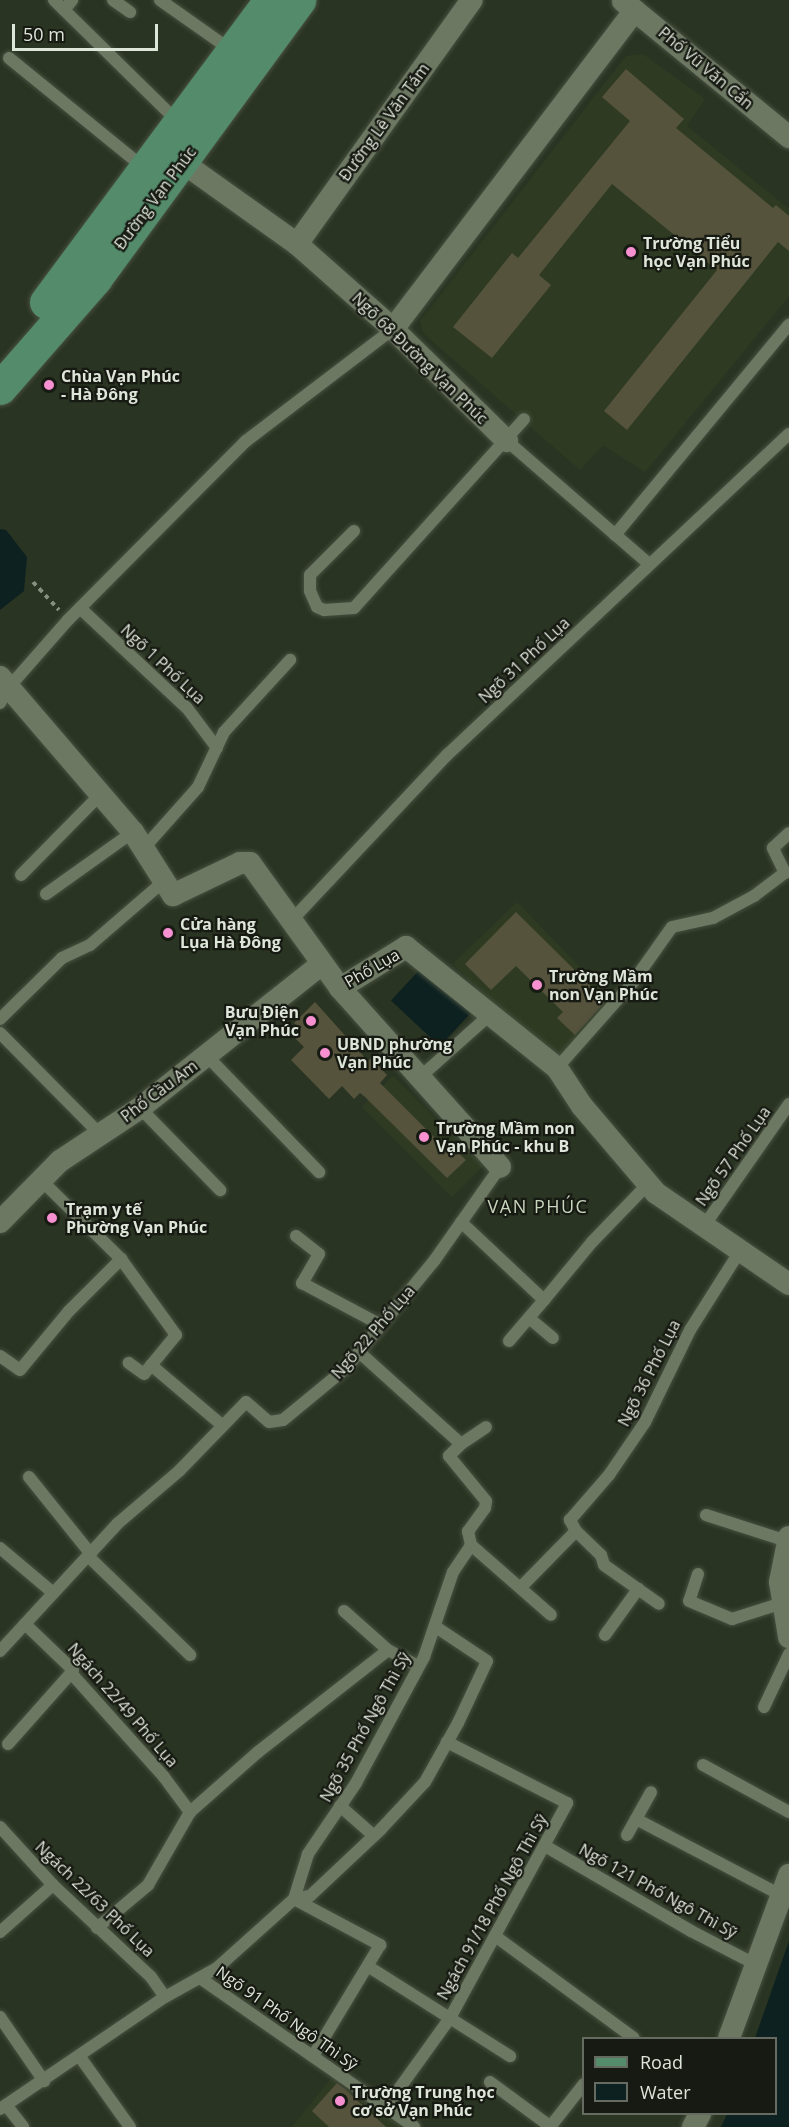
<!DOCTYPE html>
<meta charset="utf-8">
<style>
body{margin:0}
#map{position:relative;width:789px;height:2127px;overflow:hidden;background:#2a3422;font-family:"Open Sans",sans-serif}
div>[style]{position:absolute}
.built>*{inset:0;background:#2e3b22;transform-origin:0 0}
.water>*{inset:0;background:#0d2120;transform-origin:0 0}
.building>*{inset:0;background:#56533c}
.path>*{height:4px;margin-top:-2px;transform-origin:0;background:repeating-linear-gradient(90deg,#878f80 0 4.5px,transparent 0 9px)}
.roads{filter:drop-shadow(0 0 2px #485040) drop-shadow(0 0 2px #485040)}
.service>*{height:12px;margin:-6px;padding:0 6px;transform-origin:6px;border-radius:6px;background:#6d7863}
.minor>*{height:22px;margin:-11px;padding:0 11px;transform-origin:11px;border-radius:11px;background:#6d7863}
.primary>*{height:33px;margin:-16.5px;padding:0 16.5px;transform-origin:16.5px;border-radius:16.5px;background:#538b6b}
.dots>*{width:16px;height:16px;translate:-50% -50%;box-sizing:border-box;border:3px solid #161a12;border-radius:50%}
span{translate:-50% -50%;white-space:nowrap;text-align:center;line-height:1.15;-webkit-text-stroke:4.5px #161a12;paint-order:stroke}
.street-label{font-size:16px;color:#dee5d9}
.poi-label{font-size:16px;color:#dee5d9;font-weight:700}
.left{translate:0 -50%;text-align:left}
.right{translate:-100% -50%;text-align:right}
.neighbourhood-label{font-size:18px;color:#c9d6be;letter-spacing:1.5px}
.legend{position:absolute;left:582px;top:2037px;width:195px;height:78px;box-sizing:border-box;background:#161a12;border:2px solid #666b62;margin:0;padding:8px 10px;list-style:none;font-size:18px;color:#dee5d9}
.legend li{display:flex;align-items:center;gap:12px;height:30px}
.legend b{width:30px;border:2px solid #666b62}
.scale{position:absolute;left:12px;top:24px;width:146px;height:27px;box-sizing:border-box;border:3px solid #dee5d9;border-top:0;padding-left:8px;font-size:18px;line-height:21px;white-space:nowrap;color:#dee5d9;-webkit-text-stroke:4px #161a12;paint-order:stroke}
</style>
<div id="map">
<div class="built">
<i style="clip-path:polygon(643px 54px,705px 99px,687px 126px,789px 209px,789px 296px,645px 472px,603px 445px,580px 470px,424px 334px,420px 321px,626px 56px)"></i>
<i style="left:517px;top:902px;width:141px;height:89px;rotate:46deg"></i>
<i style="left:393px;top:1076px;width:127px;height:44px;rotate:45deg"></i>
<i style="clip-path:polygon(333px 2076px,404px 2127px,292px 2127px)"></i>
</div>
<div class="water">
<i style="clip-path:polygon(0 529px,6px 530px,27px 557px,24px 591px,0 610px)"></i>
<i style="left:425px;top:964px;width:67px;height:50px;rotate:43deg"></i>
<i style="clip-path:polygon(789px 1941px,789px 2127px,721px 2127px,727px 2114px,776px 2114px,776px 2038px,755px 2038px)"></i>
</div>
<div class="building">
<i style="clip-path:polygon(626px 69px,684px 119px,676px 128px,773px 208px,776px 205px,789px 216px,789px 251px,778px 242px,627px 430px,604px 411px,717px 270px,612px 184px,539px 275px,551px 285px,492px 358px,453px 327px,512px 253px,518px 258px,630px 121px,602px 97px)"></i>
<i style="clip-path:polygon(516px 912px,606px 1001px,575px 1035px,557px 1018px,563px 1012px,516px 966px,491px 990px,465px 964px)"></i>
<i style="clip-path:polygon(315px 1002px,368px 1061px,371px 1058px,387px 1075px,380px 1083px,443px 1146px,447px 1142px,466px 1160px,447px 1178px,365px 1097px,360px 1093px,354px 1099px,342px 1086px,329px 1099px,291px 1060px,304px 1047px,292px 1035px,299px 1028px,294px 1023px)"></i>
<i style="clip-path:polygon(337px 2083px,345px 2089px,386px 2127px,329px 2127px,312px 2111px)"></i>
</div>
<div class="path">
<i style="left:33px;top:582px;width:38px;rotate:47deg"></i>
</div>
<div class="roads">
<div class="service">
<i style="left:54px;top:0;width:173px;rotate:44.5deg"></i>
<i style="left:113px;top:0;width:21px;rotate:35deg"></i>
<i style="left:160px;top:0;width:87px;rotate:35.2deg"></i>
<i style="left:64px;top:10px;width:13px;rotate:-51deg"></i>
<i style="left:9px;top:58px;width:173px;rotate:39.1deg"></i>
<i style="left:507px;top:441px;width:188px;rotate:40.9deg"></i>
<i style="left:354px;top:531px;width:62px;rotate:135deg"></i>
<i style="left:310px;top:575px;width:16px;rotate:90deg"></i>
<i style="left:310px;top:591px;width:17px;rotate:66deg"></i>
<i style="left:317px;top:607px;width:8px;rotate:23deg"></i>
<i style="left:324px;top:610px;width:30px;rotate:-4deg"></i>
<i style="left:354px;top:608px;width:254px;rotate:-48deg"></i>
<i style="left:615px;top:535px;width:273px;rotate:-50.4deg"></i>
<i style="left:80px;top:608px;width:146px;rotate:43.1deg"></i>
<i style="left:187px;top:708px;width:50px;rotate:53.1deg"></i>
<i style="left:0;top:703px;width:20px;rotate:-60deg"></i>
<i style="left:10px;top:686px;width:88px;rotate:-48.7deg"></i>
<i style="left:68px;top:620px;width:252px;rotate:-45.2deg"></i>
<i style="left:246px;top:441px;width:185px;rotate:-37.3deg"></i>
<i style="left:143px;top:849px;width:83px;rotate:-48.4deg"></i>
<i style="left:198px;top:787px;width:61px;rotate:-64.7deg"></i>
<i style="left:224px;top:732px;width:98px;rotate:-47.5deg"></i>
<i style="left:21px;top:875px;width:114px;rotate:-45.4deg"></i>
<i style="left:46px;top:894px;width:107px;rotate:-35.5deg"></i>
<i style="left:291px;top:921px;width:228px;rotate:-46.8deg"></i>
<i style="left:447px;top:755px;width:469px;rotate:-43.2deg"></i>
<i style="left:0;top:1019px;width:87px;rotate:-44.5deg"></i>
<i style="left:62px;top:958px;width:31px;rotate:-25deg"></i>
<i style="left:90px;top:945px;width:96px;rotate:-40.8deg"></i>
<i style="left:0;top:1033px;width:141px;rotate:45.3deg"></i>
<i style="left:206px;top:1055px;width:163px;rotate:46deg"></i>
<i style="left:557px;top:1068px;width:115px;rotate:-48.5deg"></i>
<i style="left:633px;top:982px;width:67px;rotate:-54.7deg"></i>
<i style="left:672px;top:927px;width:42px;rotate:-12.4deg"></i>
<i style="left:713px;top:918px;width:47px;rotate:-28.2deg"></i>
<i style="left:754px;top:896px;width:39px;rotate:-37deg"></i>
<i style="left:785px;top:873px;width:28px;rotate:-116deg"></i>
<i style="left:773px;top:848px;width:22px;rotate:-43deg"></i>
<i style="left:419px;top:1078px;width:98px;rotate:-41.7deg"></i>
<i style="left:140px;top:1108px;width:115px;rotate:45.7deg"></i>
<i style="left:40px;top:1179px;width:114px;rotate:44.6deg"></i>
<i style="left:121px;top:1259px;width:94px;rotate:54.1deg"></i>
<i style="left:176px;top:1335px;width:50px;rotate:129.4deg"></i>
<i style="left:144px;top:1374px;width:19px;rotate:-144deg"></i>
<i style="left:461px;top:1222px;width:114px;rotate:43.2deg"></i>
<i style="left:544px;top:1300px;width:75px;rotate:-50.4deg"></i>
<i style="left:592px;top:1242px;width:81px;rotate:-46deg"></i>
<i style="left:704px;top:1226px;width:149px;rotate:-55.1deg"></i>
<i style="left:296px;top:1236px;width:29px;rotate:38deg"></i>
<i style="left:319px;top:1254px;width:34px;rotate:120deg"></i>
<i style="left:302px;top:1283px;width:89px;rotate:28deg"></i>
<i style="left:529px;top:1318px;width:31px;rotate:40deg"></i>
<i style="left:509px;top:1341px;width:54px;rotate:-49.5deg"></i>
<i style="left:359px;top:1352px;width:137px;rotate:42deg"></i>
<i style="left:461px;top:1444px;width:17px;rotate:135deg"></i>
<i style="left:449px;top:1456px;width:58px;rotate:50.6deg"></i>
<i style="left:486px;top:1501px;width:7px;rotate:98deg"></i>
<i style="left:485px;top:1508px;width:29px;rotate:126deg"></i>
<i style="left:468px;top:1531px;width:14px;rotate:78deg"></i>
<i style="left:0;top:1356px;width:24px;rotate:35deg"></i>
<i style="left:20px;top:1370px;width:77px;rotate:-50.3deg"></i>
<i style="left:69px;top:1311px;width:74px;rotate:-45deg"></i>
<i style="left:151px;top:1365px;width:94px;rotate:40.3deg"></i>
<i style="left:461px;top:1444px;width:30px;rotate:-34deg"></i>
<i style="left:29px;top:1477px;width:99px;rotate:51.2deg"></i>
<i style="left:706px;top:1515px;width:85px;rotate:17.8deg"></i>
<i style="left:576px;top:1531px;width:35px;rotate:44deg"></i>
<i style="left:601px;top:1555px;width:10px;rotate:73deg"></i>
<i style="left:604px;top:1565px;width:67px;rotate:35.3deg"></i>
<i style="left:471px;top:1545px;width:106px;rotate:41.2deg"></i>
<i style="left:0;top:1548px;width:68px;rotate:40.2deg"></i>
<i style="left:89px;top:1557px;width:141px;rotate:44.1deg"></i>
<i style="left:698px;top:1574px;width:28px;rotate:108deg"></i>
<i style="left:689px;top:1601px;width:47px;rotate:22.7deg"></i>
<i style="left:732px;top:1619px;width:52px;rotate:-17.7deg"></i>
<i style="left:522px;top:1586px;width:77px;rotate:-45.5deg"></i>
<i style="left:576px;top:1531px;width:13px;rotate:-119deg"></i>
<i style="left:570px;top:1520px;width:60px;rotate:-49.1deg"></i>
<i style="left:609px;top:1475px;width:64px;rotate:-55.8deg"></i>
<i style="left:645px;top:1422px;width:102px;rotate:-63.9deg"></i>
<i style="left:690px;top:1330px;width:93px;rotate:-57.7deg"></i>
<i style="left:344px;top:1611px;width:59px;rotate:41.6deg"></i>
<i style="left:25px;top:1624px;width:66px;rotate:43.8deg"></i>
<i style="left:73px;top:1670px;width:4px;rotate:124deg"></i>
<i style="left:71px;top:1673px;width:140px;rotate:48.2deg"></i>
<i style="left:164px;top:1777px;width:44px;rotate:53.4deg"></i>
<i style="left:605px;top:1635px;width:57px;rotate:-54.3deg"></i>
<i style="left:0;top:1651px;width:173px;rotate:-47.3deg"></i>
<i style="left:117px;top:1524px;width:82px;rotate:-40.5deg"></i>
<i style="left:179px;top:1471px;width:96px;rotate:-45.8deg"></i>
<i style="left:246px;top:1402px;width:30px;rotate:41deg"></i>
<i style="left:269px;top:1422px;width:14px;rotate:-8deg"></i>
<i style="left:283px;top:1420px;width:82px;rotate:-39.5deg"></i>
<i style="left:346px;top:1368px;width:139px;rotate:-50.6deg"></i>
<i style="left:434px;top:1261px;width:115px;rotate:-54.9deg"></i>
<i style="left:764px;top:1707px;width:59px;rotate:-64.7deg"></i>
<i style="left:8px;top:1744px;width:95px;rotate:-48.4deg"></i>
<i style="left:703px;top:1765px;width:98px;rotate:28.7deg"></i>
<i style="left:340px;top:1806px;width:45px;rotate:41.4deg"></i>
<i style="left:636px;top:1819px;width:164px;rotate:27.7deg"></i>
<i style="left:0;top:1827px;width:79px;rotate:47.6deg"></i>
<i style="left:53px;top:1885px;width:134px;rotate:43.2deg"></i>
<i style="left:151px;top:1977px;width:24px;rotate:55deg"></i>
<i style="left:627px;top:1835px;width:49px;rotate:-60.8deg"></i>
<i style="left:545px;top:1846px;width:169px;rotate:30.2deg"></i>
<i style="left:691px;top:1931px;width:72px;rotate:27.3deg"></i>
<i style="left:294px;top:1899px;width:16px;rotate:-11deg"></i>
<i style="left:310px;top:1896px;width:98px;rotate:-43.3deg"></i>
<i style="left:381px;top:1829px;width:64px;rotate:-46.9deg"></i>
<i style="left:425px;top:1782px;width:68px;rotate:-60.8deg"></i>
<i style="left:458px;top:1723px;width:68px;rotate:-64.9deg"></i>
<i style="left:487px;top:1661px;width:61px;rotate:-146.3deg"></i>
<i style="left:294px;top:1899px;width:98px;rotate:28.1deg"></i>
<i style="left:380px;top:1945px;width:130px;rotate:121.1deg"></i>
<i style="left:97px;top:1928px;width:67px;rotate:-40.1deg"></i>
<i style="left:148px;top:1885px;width:84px;rotate:-60.1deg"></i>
<i style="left:190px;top:1812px;width:91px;rotate:-41.4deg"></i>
<i style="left:258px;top:1752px;width:165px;rotate:-38.1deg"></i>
<i style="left:388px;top:1650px;width:34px;rotate:28deg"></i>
<i style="left:0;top:1932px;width:71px;rotate:-41.6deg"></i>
<i style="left:495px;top:1936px;width:172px;rotate:36.3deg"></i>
<i style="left:369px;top:1967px;width:167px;rotate:32.3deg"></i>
<i style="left:200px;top:1978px;width:261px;rotate:34.8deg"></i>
<i style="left:0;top:2017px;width:78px;rotate:55.5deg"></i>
<i style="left:80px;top:2057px;width:86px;rotate:54.5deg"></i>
<i style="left:490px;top:2082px;width:76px;rotate:36.4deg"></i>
<i style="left:6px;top:2105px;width:28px;rotate:52deg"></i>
<i style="left:386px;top:2107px;width:110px;rotate:-54.3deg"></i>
<i style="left:450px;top:2018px;width:245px;rotate:-61.4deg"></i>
<i style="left:567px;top:1803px;width:135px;rotate:-153.1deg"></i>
<i style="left:0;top:2109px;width:199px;rotate:-34.2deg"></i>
<i style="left:165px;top:1997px;width:60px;rotate:-29.1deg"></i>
<i style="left:217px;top:1968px;width:103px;rotate:-41.9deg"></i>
<i style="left:294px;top:1899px;width:47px;rotate:-72.7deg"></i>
<i style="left:308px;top:1854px;width:86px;rotate:-55.9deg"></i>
<i style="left:356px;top:1783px;width:143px;rotate:-61.6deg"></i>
<i style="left:424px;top:1657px;width:90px;rotate:-71.2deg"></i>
<i style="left:453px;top:1572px;width:32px;rotate:-56deg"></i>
<i style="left:550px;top:2127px;width:55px;rotate:-51.7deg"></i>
</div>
<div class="minor">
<i style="left:623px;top:1px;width:215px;rotate:39.3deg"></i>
<i style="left:182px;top:162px;width:141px;rotate:35.5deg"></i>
<i style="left:297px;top:244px;width:128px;rotate:41.5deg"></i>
<i style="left:393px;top:329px;width:160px;rotate:44.5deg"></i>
<i style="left:297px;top:244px;width:300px;rotate:-54.4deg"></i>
<i style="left:393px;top:329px;width:400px;rotate:-52.8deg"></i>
<i style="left:0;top:677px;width:204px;rotate:49.4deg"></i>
<i style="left:133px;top:832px;width:75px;rotate:57.6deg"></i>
<i style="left:173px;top:895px;width:74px;rotate:-25.5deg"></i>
<i style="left:240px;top:863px;width:10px"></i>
<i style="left:250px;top:863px;width:154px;rotate:54.2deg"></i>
<i style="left:340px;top:988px;width:78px;rotate:-31.8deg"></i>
<i style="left:406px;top:947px;width:193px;rotate:38.7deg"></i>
<i style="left:557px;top:1068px;width:45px;rotate:56.7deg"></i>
<i style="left:582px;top:1106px;width:114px;rotate:49.6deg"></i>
<i style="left:656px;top:1193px;width:161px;rotate:34.4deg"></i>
<i style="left:340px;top:988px;width:240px;rotate:48.2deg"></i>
<i style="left:0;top:1222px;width:86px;rotate:-45.5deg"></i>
<i style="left:60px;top:1161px;width:96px;rotate:-33.5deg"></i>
<i style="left:140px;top:1108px;width:232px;rotate:-38.4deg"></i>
<i style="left:789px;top:1537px;width:46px;rotate:101.3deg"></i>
<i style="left:780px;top:1582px;width:56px;rotate:80.7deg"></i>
<i style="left:729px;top:2038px;width:174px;rotate:-69.8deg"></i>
<i style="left:693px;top:2127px;width:15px;rotate:-62deg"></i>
</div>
<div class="primary">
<i style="left:46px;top:302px;width:376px;rotate:-53.4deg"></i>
<i style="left:0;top:388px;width:145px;rotate:-48.9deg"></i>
<i style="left:95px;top:279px;width:346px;rotate:-53.8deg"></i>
</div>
</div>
<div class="dots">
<i style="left:631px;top:252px;background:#f690d0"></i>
<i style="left:49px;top:385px;background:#f690d0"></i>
<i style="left:168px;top:933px;background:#f690d0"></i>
<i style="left:537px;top:985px;background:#f690d0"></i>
<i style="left:311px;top:1021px;background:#f690d0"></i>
<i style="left:325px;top:1053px;background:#f690d0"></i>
<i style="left:424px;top:1137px;background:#f690d0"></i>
<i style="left:52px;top:1218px;background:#f690d0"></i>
<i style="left:340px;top:2101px;background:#f690d0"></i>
</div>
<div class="street-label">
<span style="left:706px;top:68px;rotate:40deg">Phố Vũ Văn Cẩn</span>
<span style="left:384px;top:122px;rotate:-54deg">Đường Lê Văn Tám</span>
<span style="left:155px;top:198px;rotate:-53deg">Đường Vạn Phúc</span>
<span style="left:420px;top:358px;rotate:44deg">Ngõ 68 Đường Vạn Phúc</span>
<span style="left:524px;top:660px;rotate:-43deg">Ngõ 31 Phố Lụa</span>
<span style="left:163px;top:664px;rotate:43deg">Ngõ 1 Phố Lụa</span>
<span style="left:372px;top:968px;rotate:-30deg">Phố Lụa</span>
<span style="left:159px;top:1091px;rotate:-37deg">Phố Cầu Am</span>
<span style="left:733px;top:1156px;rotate:-55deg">Ngõ 57 Phố Lụa</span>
<span style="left:373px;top:1332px;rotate:-49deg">Ngõ 22 Phố Lụa</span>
<span style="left:649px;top:1373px;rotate:-63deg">Ngõ 36 Phố Lụa</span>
<span style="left:123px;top:1705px;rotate:49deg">Ngách 22/49 Phố Lụa</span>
<span style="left:365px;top:1727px;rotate:-61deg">Ngõ 35 Phố Ngô Thì Sỹ</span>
<span style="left:658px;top:1891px;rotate:29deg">Ngõ 121 Phố Ngô Thì Sỹ</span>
<span style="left:95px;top:1899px;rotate:44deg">Ngách 22/63 Phố Lụa</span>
<span style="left:492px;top:1907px;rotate:-61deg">Ngách 91/18 Phố Ngô Thì Sỹ</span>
<span style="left:287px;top:2018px;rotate:35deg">Ngõ 91 Phố Ngô Thì Sỹ</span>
</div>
<div class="poi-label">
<span class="left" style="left:643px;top:252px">Trường Tiểu<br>học Vạn Phúc</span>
<span class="left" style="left:61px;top:385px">Chùa Vạn Phúc<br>- Hà Đông</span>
<span class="left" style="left:180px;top:933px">Cửa hàng<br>Lụa Hà Đông</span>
<span class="left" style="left:549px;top:985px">Trường Mầm<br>non Vạn Phúc</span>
<span class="right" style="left:299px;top:1021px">Bưu Điện<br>Vạn Phúc</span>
<span class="left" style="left:337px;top:1053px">UBND phường<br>Vạn Phúc</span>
<span class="left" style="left:436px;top:1137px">Trường Mầm non<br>Vạn Phúc - khu B</span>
<span class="left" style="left:66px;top:1218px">Trạm y tế<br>Phường Vạn Phúc</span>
<span class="left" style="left:352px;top:2101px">Trường Trung học<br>cơ sở Vạn Phúc</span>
</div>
<div class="neighbourhood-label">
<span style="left:538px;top:1206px">VẠN PHÚC</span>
</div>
<ul class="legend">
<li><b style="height:8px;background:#538b6b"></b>Road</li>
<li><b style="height:16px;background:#0d2120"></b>Water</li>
</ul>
<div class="scale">50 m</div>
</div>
